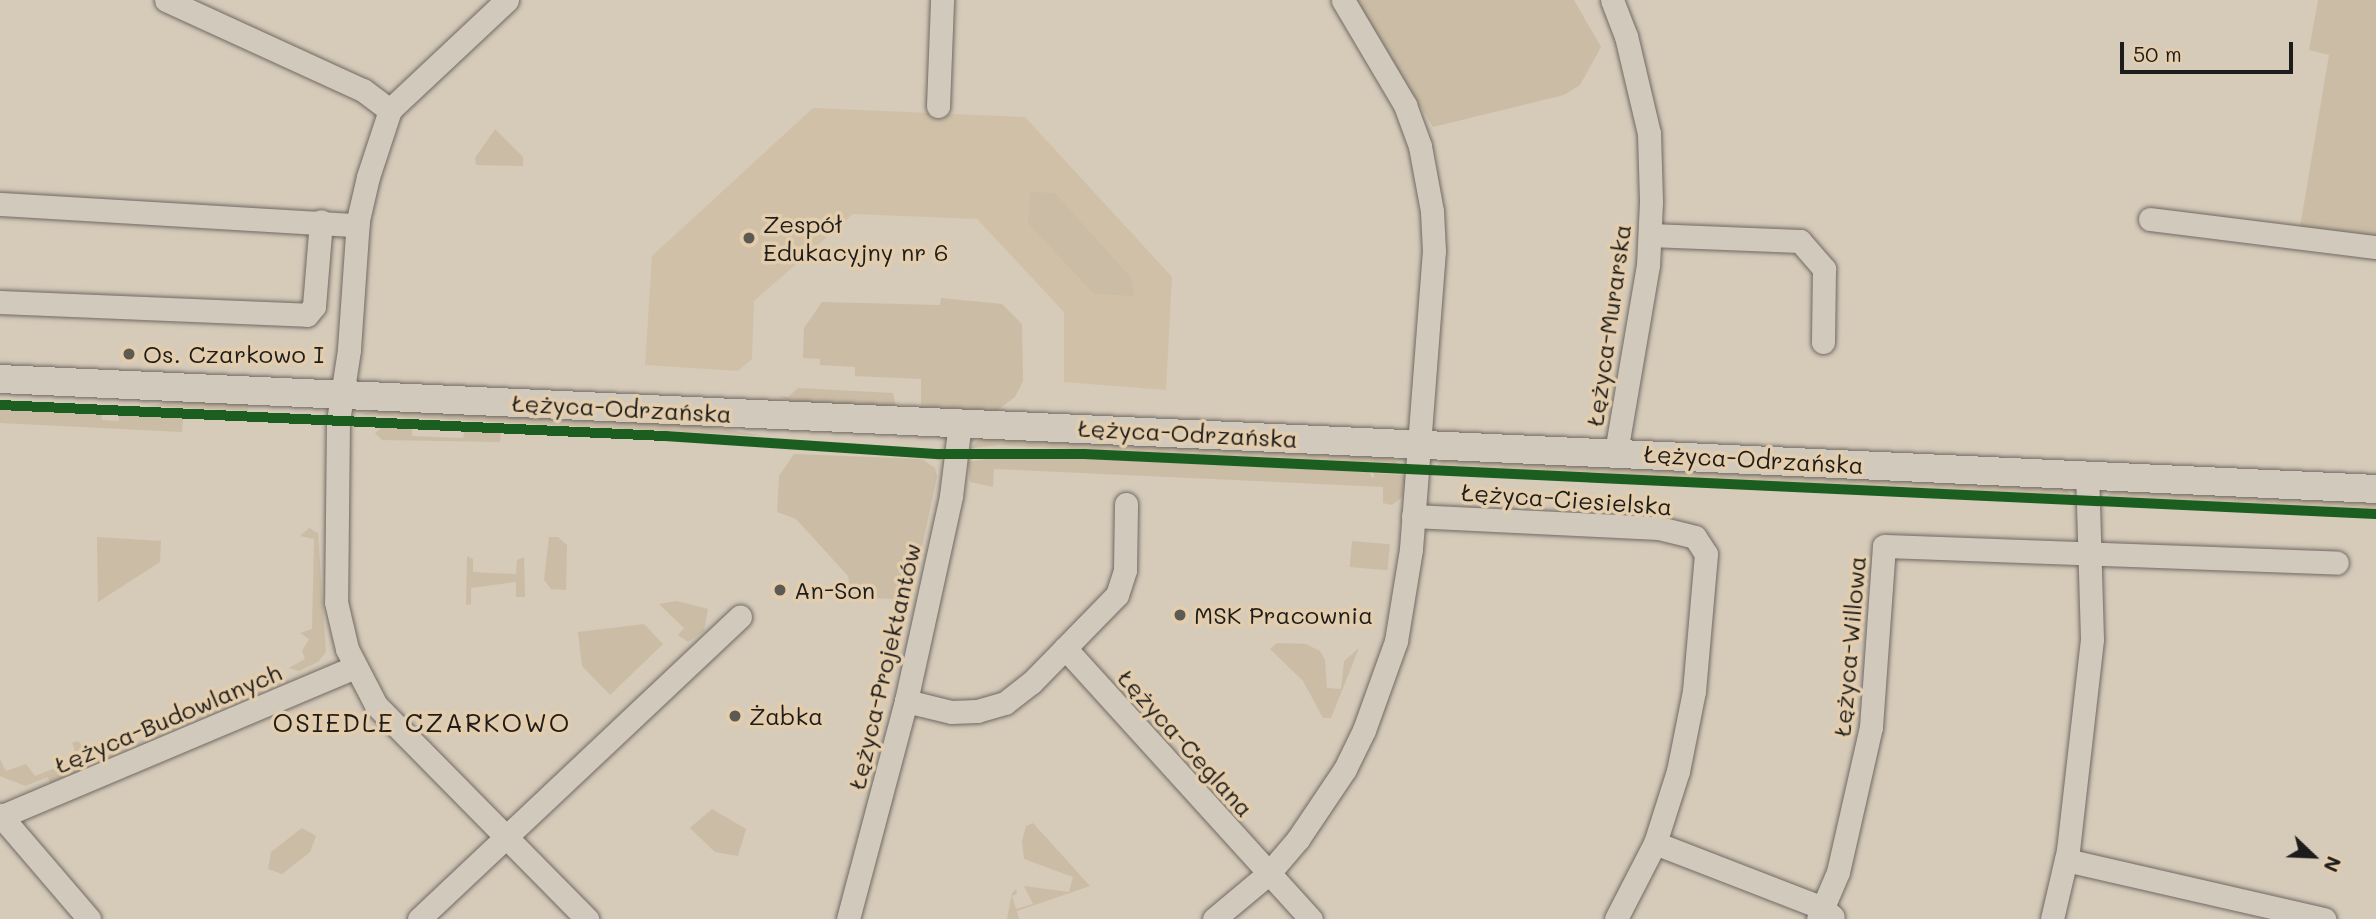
<!DOCTYPE html>
<meta charset="utf-8">
<style>
body{margin:0}
#map{position:relative;width:2376px;height:919px;overflow:hidden;background:#d6cab9;font-family:Mali,sans-serif}
div>[style]{position:absolute}
.built>*{inset:0;background:#d0c0a8}
.green>*{inset:0;background:#cbbca5;transform-origin:0 0}
.roads{filter:drop-shadow(0 0 2px #706a63) drop-shadow(0 0 2px #706a63)}
.minor>*{height:23px;margin:-11.5px;padding:0 11.5px;transform-origin:11.5px;border-radius:11.5px;background:#d2c9bd}
.major>*{height:28px;margin:-14px;padding:0 14px;transform-origin:14px;border-radius:14px;background:#d2c9bd}
.cycleway>*{height:10px;margin:-5px;padding:0 5px;transform-origin:5px;border-radius:5px;background:#1b5e20}
.dots>*{width:19px;height:19px;translate:-50% -50%;box-sizing:border-box;border:4px solid #e3cdac;border-radius:50%}
span{translate:-50% -50%;white-space:nowrap;text-align:center;line-height:1.15;-webkit-text-stroke:7px #e3cdac;paint-order:stroke}
.poi-label{font-size:24px;color:#1c1c1c}
.left{translate:0 -50%;text-align:left}
.street-label{font-size:24px;color:#1c1c1c}
.neighbourhood-label{font-size:26px;color:#1c1c1c;letter-spacing:2px}
.north{position:absolute;left:2278px;top:821px;width:70px;height:70px;-webkit-text-stroke:5px #e3cdac;paint-order:stroke;rotate:113deg;font-size:19px;font-weight:700;line-height:28px;text-align:center;color:#1c1c1c}
.north::after{content:'';display:block;margin:auto;width:24px;height:32px;background:#1c1c1c;clip-path:polygon(50% 0,100% 100%,50% 72%,0 100%)}
.scale{position:absolute;left:2120px;top:42px;width:173px;height:32px;box-sizing:border-box;border:4px solid #1c1c1c;border-top:0;padding-left:9px;font-size:21px;line-height:24px;white-space:nowrap;color:#1c1c1c;-webkit-text-stroke:5px #e3cdac;paint-order:stroke}
</style>
<div id="map">
<div class="built">
<i style="clip-path:polygon(813px 108px,1025px 117px,1172px 277px,1166px 390px,1064px 382px,1064px 312px,977px 219px,853px 214px,754px 301px,752px 359px,738px 371px,645px 365px,652px 256px)"></i>
</div>
<div class="green">
<i style="clip-path:polygon(1356px 0,1574px 0,1601px 47px,1580px 85px,1564px 95px,1433px 127px)"></i>
<i style="clip-path:polygon(2318px 0,2376px 0,2376px 237px,2300px 227px,2329px 55px,2309px 50px)"></i>
<i style="clip-path:polygon(495px 129px,523px 157px,523px 166px,476px 165px,475px 158px)"></i>
<i style="clip-path:polygon(1030px 192px,1055px 193px,1133px 280px,1134px 296px,1094px 294px,1028px 223px)"></i>
<i style="clip-path:polygon(941px 298px,1002px 304px,1022px 324px,1023px 381px,1015px 397px,996px 411px,921px 409px,921px 379px,855px 376px,855px 367px,820px 365px,820px 359px,803px 358px,804px 328px,822px 302px,940px 305px)"></i>
<i style="clip-path:polygon(798px 388px,893px 393px,896px 408px,796px 403px,779px 396px,788px 397px)"></i>
<i style="clip-path:polygon(188px 399px,250px 401px,248px 411px,148px 406px)"></i>
<i style="clip-path:polygon(383px 407px,684px 422px,764px 436px,360px 415px)"></i>
<i style="clip-path:polygon(0 408px,101px 413px,102px 420px,119px 421px,119px 415px,183px 417px,182px 432px,0 423px)"></i>
<i style="clip-path:polygon(384px 426px,412px 427px,412px 436px,463px 438px,465px 430px,501px 432px,500px 442px,382px 440px,375px 433px)"></i>
<i style="clip-path:polygon(980px 438px,1387px 455px,1401px 466px,999px 445px,971px 448px)"></i>
<i style="clip-path:polygon(794px 454px,922px 459px,935px 468px,937px 477px,914px 584px,899px 599px,852px 598px,848px 576px,796px 519px,777px 512px,779px 476px)"></i>
<i style="clip-path:polygon(1010px 455px,1369px 472px,1373px 479px,1374px 473px,1405px 475px,1405px 483px,1402px 497px,1392px 505px,1383px 503px,1383px 487px,994px 469px,993px 487px,970px 482px,968px 462px)"></i>
<i style="clip-path:polygon(1445px 459px,2065px 488px,2071px 495px,1435px 467px)"></i>
<i style="clip-path:polygon(2118px 489px,2376px 500px,2376px 510px,2105px 497px)"></i>
<i style="clip-path:polygon(309px 528px,318px 533px,326px 652px,318px 662px,299px 671px,289px 668px,305px 659px,302px 651px,309px 639px,300px 633px,312px 629px,314px 539px,300px 536px)"></i>
<i style="clip-path:polygon(97px 537px,161px 541px,160px 562px,98px 602px)"></i>
<i style="clip-path:polygon(549px 537px,558px 537px,567px 545px,566px 590px,551px 589px,544px 580px)"></i>
<i style="left:1352px;top:541px;width:38px;height:26px;rotate:5deg"></i>
<i style="clip-path:polygon(467px 556px,473px 559px,473px 572px,516px 574px,517px 560px,524px 557px,525px 597px,516px 597px,516px 582px,471px 588px,471px 604px,466px 605px)"></i>
<i style="clip-path:polygon(677px 601px,708px 609px,704px 631px,688px 642px,678px 635px,684px 628px,659px 604px)"></i>
<i style="clip-path:polygon(644px 624px,663px 644px,610px 695px,582px 666px,578px 632px)"></i>
<i style="clip-path:polygon(1277px 643px,1306px 644px,1320px 651px,1325px 660px,1327px 688px,1341px 689px,1344px 661px,1359px 648px,1331px 718px,1323px 718px,1303px 681px,1270px 649px)"></i>
<i style="clip-path:polygon(78px 741px,91px 756px,87px 768px,50px 783px,48px 777px,25px 786px,0 776px,0 759px,6px 771px,26px 764px,35px 776px,78px 759px,72px 743px)"></i>
<i style="clip-path:polygon(712px 809px,746px 829px,738px 856px,715px 852px,690px 828px)"></i>
<i style="clip-path:polygon(1033px 823px,1090px 886px,1017px 911px,1019px 919px,1007px 919px,1012px 893px,1016px 889px,1017px 894px,1012px 896px,1016px 909px,1033px 904px,1024px 886px,1069px 892px,1073px 877px,1024px 859px,1022px 841px,1026px 826px)"></i>
<i style="clip-path:polygon(302px 828px,316px 836px,310px 852px,282px 874px,268px 869px,271px 852px)"></i>
</div>
<div class="roads">
<div class="minor">
<i style="left:166px;top:0;width:217px;rotate:24.6deg"></i>
<i style="left:363px;top:90px;width:34px;rotate:37deg"></i>
<i style="left:507px;top:0;width:161px;rotate:136.8deg"></i>
<i style="left:390px;top:110px;width:71px;rotate:108.2deg"></i>
<i style="left:368px;top:177px;width:44px;rotate:103.1deg"></i>
<i style="left:358px;top:220px;width:130px;rotate:94deg"></i>
<i style="left:349px;top:350px;width:72px;rotate:98.8deg"></i>
<i style="left:338px;top:421px;width:181px;rotate:90.6deg"></i>
<i style="left:336px;top:602px;width:48px;rotate:76.8deg"></i>
<i style="left:347px;top:649px;width:63px;rotate:62.6deg"></i>
<i style="left:376px;top:705px;width:301px;rotate:45.4deg"></i>
<i style="left:1612px;top:0;width:39px;rotate:69deg"></i>
<i style="left:1626px;top:36px;width:100px;rotate:76.7deg"></i>
<i style="left:1649px;top:133px;width:69px;rotate:88.3deg"></i>
<i style="left:1651px;top:202px;width:63px;rotate:92.7deg"></i>
<i style="left:1648px;top:265px;width:191px;rotate:99.7deg"></i>
<i style="left:938px;top:106px;width:106px;rotate:-87.8deg"></i>
<i style="left:0;top:204px;width:358px;rotate:3.4deg"></i>
<i style="left:2150px;top:219px;width:228px;rotate:7.1deg"></i>
<i style="left:1650px;top:235px;width:150px;rotate:2.3deg"></i>
<i style="left:1800px;top:241px;width:37px;rotate:49deg"></i>
<i style="left:1824px;top:269px;width:73px;rotate:90.8deg"></i>
<i style="left:0;top:302px;width:307px;rotate:2.4deg"></i>
<i style="left:307px;top:315px;width:11px;rotate:-52deg"></i>
<i style="left:314px;top:306px;width:85px;rotate:-85.3deg"></i>
<i style="left:1413px;top:516px;width:246px;rotate:2.8deg"></i>
<i style="left:1659px;top:528px;width:37px;rotate:14deg"></i>
<i style="left:1695px;top:537px;width:20px;rotate:57deg"></i>
<i style="left:1706px;top:554px;width:138px;rotate:95deg"></i>
<i style="left:1694px;top:691px;width:82px;rotate:101.3deg"></i>
<i style="left:1678px;top:771px;width:76px;rotate:107.7deg"></i>
<i style="left:1655px;top:843px;width:85px;rotate:117.2deg"></i>
<i style="left:1065px;top:648px;width:366px;rotate:47.8deg"></i>
<i style="left:906px;top:701px;width:46px;rotate:13.7deg"></i>
<i style="left:951px;top:712px;width:26px;rotate:-2deg"></i>
<i style="left:977px;top:711px;width:29px;rotate:-16deg"></i>
<i style="left:1005px;top:703px;width:33px;rotate:-38deg"></i>
<i style="left:1031px;top:683px;width:123px;rotate:-45.7deg"></i>
<i style="left:1117px;top:595px;width:26px;rotate:-72deg"></i>
<i style="left:1125px;top:570px;width:66px;rotate:-89.1deg"></i>
<i style="left:0;top:815px;width:137px;rotate:49.4deg"></i>
<i style="left:0;top:817px;width:385px;rotate:-22.9deg"></i>
<i style="left:1655px;top:843px;width:180px;rotate:21.2deg"></i>
<i style="left:1823px;top:908px;width:13px;rotate:42deg"></i>
<i style="left:2066px;top:860px;width:265px;rotate:12.9deg"></i>
<i style="left:419px;top:919px;width:441px;rotate:-43.3deg"></i>
<i style="left:848px;top:919px;width:226px;rotate:-75.1deg"></i>
<i style="left:906px;top:701px;width:210px;rotate:-77.6deg"></i>
<i style="left:951px;top:496px;width:74px;rotate:-83deg"></i>
<i style="left:1214px;top:919px;width:72px;rotate:-39.9deg"></i>
<i style="left:1269px;top:873px;width:45px;rotate:-49.5deg"></i>
<i style="left:1298px;top:839px;width:84px;rotate:-56.1deg"></i>
<i style="left:1345px;top:769px;width:43px;rotate:-64deg"></i>
<i style="left:1364px;top:730px;width:95px;rotate:-70.2deg"></i>
<i style="left:1396px;top:641px;width:93px;rotate:-80.7deg"></i>
<i style="left:1411px;top:549px;width:299px;rotate:-85.6deg"></i>
<i style="left:1434px;top:251px;width:40px;rotate:-92.9deg"></i>
<i style="left:1432px;top:211px;width:66px;rotate:-100.5deg"></i>
<i style="left:1420px;top:146px;width:44px;rotate:-110.1deg"></i>
<i style="left:1405px;top:105px;width:122px;rotate:-120.6deg"></i>
<i style="left:1818px;top:919px;width:51px;rotate:-66.9deg"></i>
<i style="left:1838px;top:872px;width:149px;rotate:-77.2deg"></i>
<i style="left:1871px;top:727px;width:181px;rotate:-85.9deg"></i>
<i style="left:1884px;top:546px;width:453px;rotate:2.1deg"></i>
<i style="left:2052px;top:919px;width:71px;rotate:-76.9deg"></i>
<i style="left:2068px;top:850px;width:212px;rotate:-83.5deg"></i>
<i style="left:2092px;top:639px;width:164px;rotate:-91.7deg"></i>
</div>
<div class="major">
<i style="left:0;top:379px;width:2379px;rotate:2.65deg"></i>
</div>
</div>
<div class="cycleway">
<i style="left:0;top:405px;width:666px;rotate:2.67deg"></i>
<i style="left:665px;top:436px;width:275px;rotate:3.8deg"></i>
<i style="left:939px;top:454px;width:145px"></i>
<i style="left:1084px;top:454px;width:1293px;rotate:2.66deg"></i>
</div>
<div class="dots">
<i style="left:749px;top:238px;background:#5d5953"></i>
<i style="left:129px;top:354px;background:#5d5953"></i>
<i style="left:780px;top:590px;background:#5d5953"></i>
<i style="left:1180px;top:615px;background:#5d5953"></i>
<i style="left:735px;top:716px;background:#5d5953"></i>
</div>
<div class="poi-label">
<span class="left" style="left:763px;top:238px">Zespół<br>Edukacyjny nr 6</span>
<span class="left" style="left:143px;top:354px">Os. Czarkowo I</span>
<span class="left" style="left:794px;top:590px">An-Son</span>
<span class="left" style="left:1194px;top:615px">MSK Pracownia</span>
<span class="left" style="left:749px;top:716px">Żabka</span>
</div>
<div class="street-label">
<span style="left:1608px;top:325px;rotate:-82deg">Łężyca-Murarska</span>
<span style="left:622px;top:408px;rotate:3deg">Łężyca-Odrzańska</span>
<span style="left:1188px;top:433px;rotate:3deg">Łężyca-Odrzańska</span>
<span style="left:1754px;top:459px;rotate:3deg">Łężyca-Odrzańska</span>
<span style="left:1567px;top:499px;rotate:4deg">Łężyca-Ciesielska</span>
<span style="left:1849px;top:646px;rotate:-85deg">Łężyca-Willowa</span>
<span style="left:884px;top:666px;rotate:-77deg">Łężyca-Projektantów</span>
<span style="left:168px;top:718px;rotate:-23deg">Łężyca-Budowlanych</span>
<span style="left:1186px;top:743px;rotate:48deg">Łężyca-Ceglana</span>
</div>
<div class="neighbourhood-label">
<span style="left:422px;top:723px">OSIEDLE CZARKOWO</span>
</div>
<div class="north">N</div>
<div class="scale">50 m</div>
</div>
